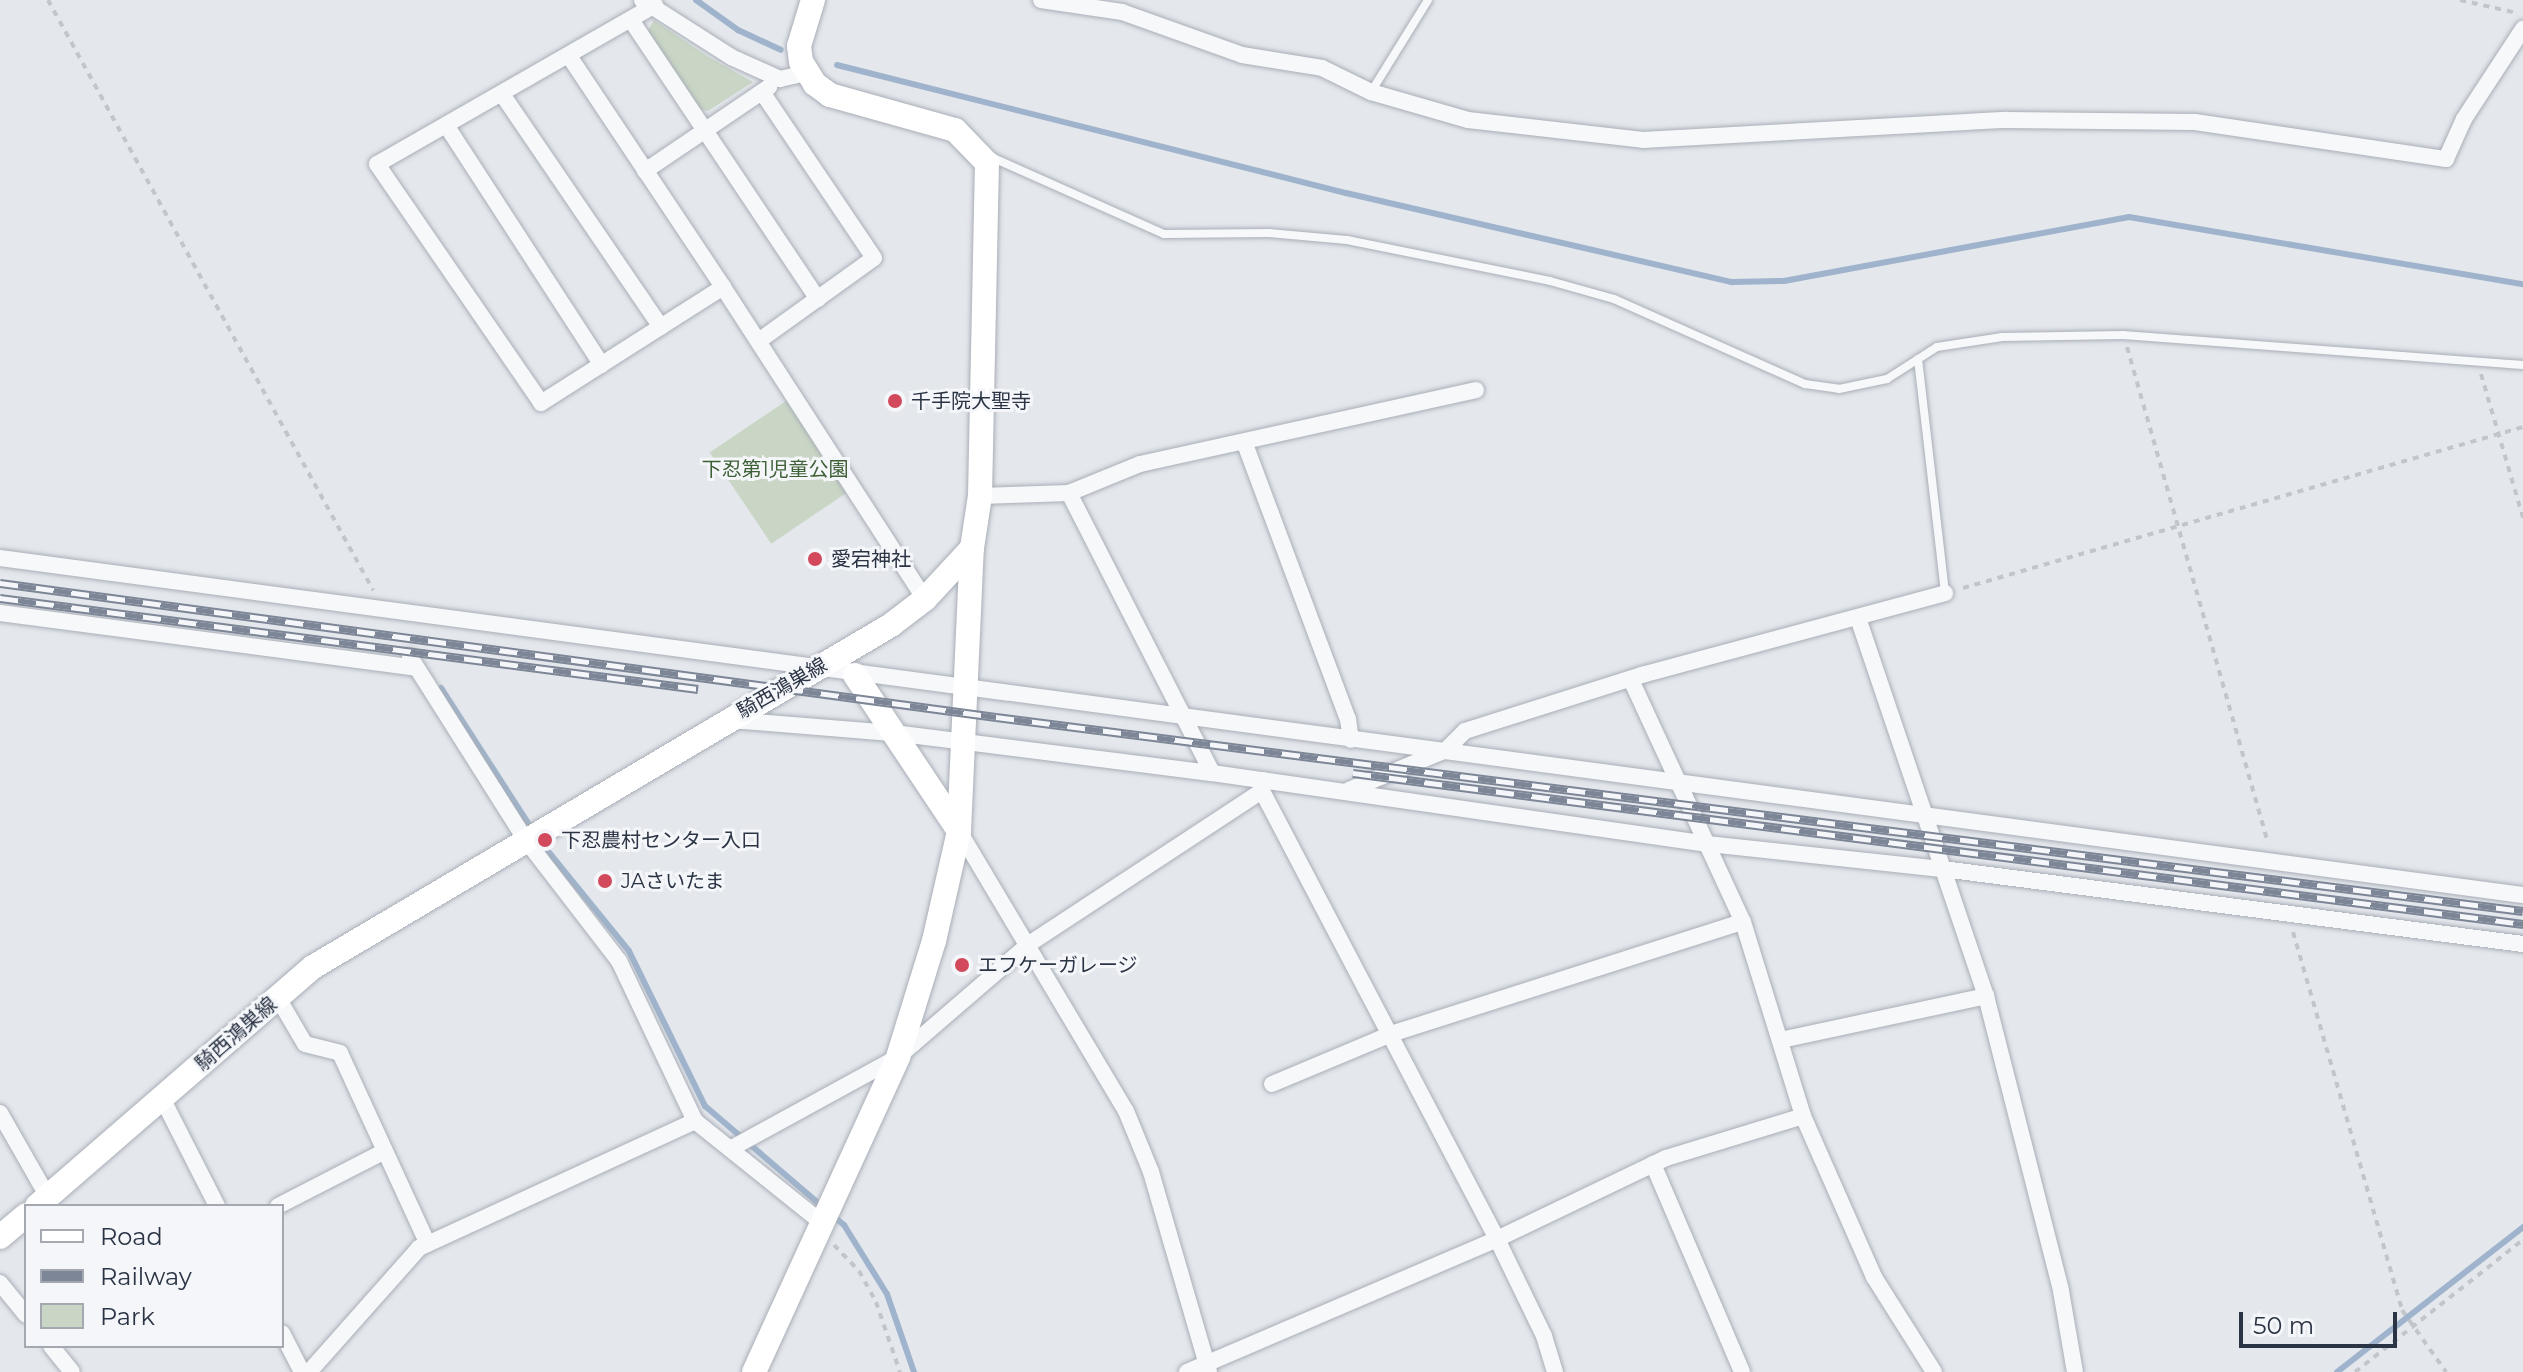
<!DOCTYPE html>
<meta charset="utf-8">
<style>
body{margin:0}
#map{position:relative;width:2523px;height:1372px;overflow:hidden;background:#e4e7ec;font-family:Montserrat,"Noto Sans JP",sans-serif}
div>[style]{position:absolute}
.green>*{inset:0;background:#c9d6c5;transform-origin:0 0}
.stream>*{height:6px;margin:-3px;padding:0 3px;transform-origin:3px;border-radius:3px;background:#9fb4cc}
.path>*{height:4px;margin-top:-2px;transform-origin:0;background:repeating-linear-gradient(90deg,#c2c5cb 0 6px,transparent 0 12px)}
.roads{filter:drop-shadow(0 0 2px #a9aeb7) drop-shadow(0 0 2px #a9aeb7)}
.lane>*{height:8px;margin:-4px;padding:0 4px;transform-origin:4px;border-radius:4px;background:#f7f8fa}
.street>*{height:16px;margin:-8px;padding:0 8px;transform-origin:8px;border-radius:8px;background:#f7f8fa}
.secondary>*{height:24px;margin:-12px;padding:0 12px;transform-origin:12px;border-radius:12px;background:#fff}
.rail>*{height:9px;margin-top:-4.5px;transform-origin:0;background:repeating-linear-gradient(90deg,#f4f6f9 0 18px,#7d8696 0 36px);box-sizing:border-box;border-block:2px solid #7d8696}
.dots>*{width:22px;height:22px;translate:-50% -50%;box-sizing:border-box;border:4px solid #f4f6f9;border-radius:50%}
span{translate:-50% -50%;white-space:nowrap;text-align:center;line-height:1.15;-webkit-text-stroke:6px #f4f6f9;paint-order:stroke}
.poi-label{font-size:20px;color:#2b3445}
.left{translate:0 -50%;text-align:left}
.park-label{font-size:20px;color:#3f6138}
.street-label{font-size:20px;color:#2b3445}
.legend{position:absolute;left:24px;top:1204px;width:260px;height:144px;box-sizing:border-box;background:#f4f6f9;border:2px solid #a4a8b1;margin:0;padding:10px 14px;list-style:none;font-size:24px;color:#2b3445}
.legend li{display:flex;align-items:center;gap:16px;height:40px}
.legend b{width:40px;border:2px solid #a4a8b1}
.scale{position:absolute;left:2239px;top:1312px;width:158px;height:36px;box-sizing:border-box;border:4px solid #2b3445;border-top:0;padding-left:10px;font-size:24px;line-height:28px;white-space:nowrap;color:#2b3445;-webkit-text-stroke:6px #f4f6f9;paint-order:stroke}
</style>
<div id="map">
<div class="green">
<i style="clip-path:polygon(654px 20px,707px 56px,753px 82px,708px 111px,700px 109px,648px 31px)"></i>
<i style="left:786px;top:401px;width:110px;height:92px;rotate:56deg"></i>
</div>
<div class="stream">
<i style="left:696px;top:0;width:52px;rotate:35.5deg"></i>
<i style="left:738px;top:30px;width:47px;rotate:24.9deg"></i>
<i style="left:837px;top:65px;width:525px;rotate:14.12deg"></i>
<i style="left:1346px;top:193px;width:396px;rotate:13deg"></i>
<i style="left:1732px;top:282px;width:52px;rotate:-1.1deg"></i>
<i style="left:1784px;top:281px;width:351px;rotate:-10.5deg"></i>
<i style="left:2129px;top:217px;width:400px;rotate:9.7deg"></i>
<i style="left:441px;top:688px;width:168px;rotate:57.2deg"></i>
<i style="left:538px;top:839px;width:144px;rotate:50.9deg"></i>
<i style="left:629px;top:951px;width:173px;rotate:63.9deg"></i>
<i style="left:705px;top:1106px;width:155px;rotate:40.6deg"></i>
<i style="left:832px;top:1215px;width:16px;rotate:40deg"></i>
<i style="left:844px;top:1225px;width:81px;rotate:58.1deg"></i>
<i style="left:887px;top:1294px;width:83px;rotate:70.9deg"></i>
<i style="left:2337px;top:1372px;width:236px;rotate:-37.9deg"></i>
</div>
<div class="path">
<i style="left:48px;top:0;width:674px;rotate:61.15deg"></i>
<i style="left:2460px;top:0;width:58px;rotate:12.8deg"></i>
<i style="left:2127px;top:347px;width:516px;rotate:74.13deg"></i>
<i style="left:2481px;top:374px;width:150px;rotate:73.7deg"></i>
<i style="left:1963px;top:588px;width:583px;rotate:-16.04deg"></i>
<i style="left:2278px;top:878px;width:20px;rotate:75deg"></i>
<i style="left:2293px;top:932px;width:393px;rotate:73.9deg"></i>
<i style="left:2402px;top:1310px;width:76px;rotate:54.6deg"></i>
<i style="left:834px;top:1245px;width:36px;rotate:46deg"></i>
<i style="left:859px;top:1271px;width:35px;rotate:61deg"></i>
<i style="left:876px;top:1302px;width:74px;rotate:71.1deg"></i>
<i style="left:2355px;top:1372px;width:214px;rotate:-38.2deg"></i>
</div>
<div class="roads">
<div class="lane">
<i style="left:1371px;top:92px;width:108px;rotate:-58.2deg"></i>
<i style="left:991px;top:157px;width:189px;rotate:24deg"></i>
<i style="left:1164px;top:234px;width:105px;rotate:-0.5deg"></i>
<i style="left:1269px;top:233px;width:78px;rotate:5.1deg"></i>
<i style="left:1347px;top:240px;width:207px;rotate:11.4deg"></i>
<i style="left:1550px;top:281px;width:66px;rotate:15.7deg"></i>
<i style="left:1614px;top:299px;width:209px;rotate:24deg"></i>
<i style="left:1805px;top:384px;width:34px;rotate:8deg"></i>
<i style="left:1839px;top:389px;width:49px;rotate:-11.8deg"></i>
<i style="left:1887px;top:379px;width:59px;rotate:-32.6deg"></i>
<i style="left:1937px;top:347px;width:66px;rotate:-8.7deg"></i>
<i style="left:2002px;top:337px;width:121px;rotate:-0.9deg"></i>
<i style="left:2123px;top:335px;width:401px;rotate:4.3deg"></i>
<i style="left:1918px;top:359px;width:236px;rotate:83.4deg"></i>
</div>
<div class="street">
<i style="left:642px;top:0;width:106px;rotate:32.6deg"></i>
<i style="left:731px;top:57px;width:54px;rotate:24.2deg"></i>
<i style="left:780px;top:79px;width:27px;rotate:-13deg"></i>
<i style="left:1041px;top:0;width:82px;rotate:8.4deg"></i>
<i style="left:1122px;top:12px;width:127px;rotate:19.7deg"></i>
<i style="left:1242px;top:55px;width:81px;rotate:9.2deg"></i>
<i style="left:1322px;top:68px;width:55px;rotate:26.1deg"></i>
<i style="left:1371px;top:92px;width:101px;rotate:16.1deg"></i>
<i style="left:1468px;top:120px;width:176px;rotate:6.5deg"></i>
<i style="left:1643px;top:140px;width:364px;rotate:-3.2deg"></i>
<i style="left:2006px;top:120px;width:189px;rotate:0.6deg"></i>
<i style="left:2195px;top:122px;width:254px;rotate:8.4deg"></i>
<i style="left:2446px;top:159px;width:44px;rotate:-65.8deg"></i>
<i style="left:2464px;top:119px;width:108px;rotate:-56.8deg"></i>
<i style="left:655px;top:5px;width:320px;rotate:150.2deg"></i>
<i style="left:377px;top:164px;width:290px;rotate:55.5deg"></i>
<i style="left:541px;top:403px;width:216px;rotate:-32.5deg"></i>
<i style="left:723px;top:287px;width:372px;rotate:57.1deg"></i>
<i style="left:631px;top:20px;width:336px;rotate:56.2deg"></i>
<i style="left:569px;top:56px;width:278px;rotate:56.3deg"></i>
<i style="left:502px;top:94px;width:282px;rotate:55.7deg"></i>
<i style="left:446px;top:125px;width:286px;rotate:57deg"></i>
<i style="left:645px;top:171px;width:150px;rotate:-34.1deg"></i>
<i style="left:760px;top:340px;width:140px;rotate:-35.7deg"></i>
<i style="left:874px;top:258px;width:200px;rotate:-124deg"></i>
<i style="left:1245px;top:444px;width:294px;rotate:69.5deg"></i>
<i style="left:1348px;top:719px;width:21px;rotate:82deg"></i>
<i style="left:1069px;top:493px;width:77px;rotate:-22.2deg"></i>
<i style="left:1140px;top:464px;width:344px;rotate:-12.4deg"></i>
<i style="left:980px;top:496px;width:89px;rotate:-1.9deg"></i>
<i style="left:1069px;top:493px;width:314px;rotate:62.9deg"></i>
<i style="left:0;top:558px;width:2545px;rotate:7.61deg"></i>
<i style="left:0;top:613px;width:420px;rotate:7.5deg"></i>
<i style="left:1858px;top:618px;width:399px;rotate:71.3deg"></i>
<i style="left:1986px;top:996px;width:304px;rotate:75.7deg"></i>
<i style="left:2061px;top:1291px;width:82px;rotate:80.2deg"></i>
<i style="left:410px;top:657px;width:215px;rotate:57.7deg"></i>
<i style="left:525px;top:839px;width:154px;rotate:52.4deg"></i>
<i style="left:619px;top:961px;width:177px;rotate:64.6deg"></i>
<i style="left:695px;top:1121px;width:161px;rotate:38.7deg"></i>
<i style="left:1632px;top:682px;width:264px;rotate:65.2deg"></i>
<i style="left:1743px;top:922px;width:203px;rotate:72.8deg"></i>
<i style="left:1803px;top:1116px;width:176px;rotate:66.2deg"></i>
<i style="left:1874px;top:1277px;width:112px;rotate:57.7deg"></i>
<i style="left:731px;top:720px;width:164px;rotate:4.6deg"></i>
<i style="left:894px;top:733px;width:321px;rotate:7.2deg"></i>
<i style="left:1212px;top:773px;width:501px;rotate:8.15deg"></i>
<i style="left:1708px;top:844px;width:236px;rotate:6.1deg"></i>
<i style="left:1943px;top:869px;width:585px;rotate:7.37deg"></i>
<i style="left:1263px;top:780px;width:11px;rotate:95deg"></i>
<i style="left:1262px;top:791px;width:506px;rotate:62.32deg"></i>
<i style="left:1497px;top:1239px;width:108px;rotate:64.1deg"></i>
<i style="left:1544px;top:1336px;width:38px;rotate:73deg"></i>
<i style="left:1349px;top:790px;width:105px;rotate:-22.4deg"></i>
<i style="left:1446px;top:750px;width:27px;rotate:-45deg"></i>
<i style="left:1465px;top:731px;width:186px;rotate:-17.6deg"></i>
<i style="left:1642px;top:675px;width:314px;rotate:-15.1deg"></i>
<i style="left:959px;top:831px;width:326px;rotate:59.2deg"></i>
<i style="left:1126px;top:1111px;width:66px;rotate:67.7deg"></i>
<i style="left:1151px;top:1172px;width:208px;rotate:73.8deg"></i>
<i style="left:278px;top:998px;width:53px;rotate:59.6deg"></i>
<i style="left:305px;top:1044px;width:36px;rotate:14deg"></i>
<i style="left:340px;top:1053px;width:210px;rotate:65.3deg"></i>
<i style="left:1781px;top:1040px;width:210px;rotate:-12.1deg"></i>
<i style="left:1272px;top:1084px;width:129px;rotate:-22.8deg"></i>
<i style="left:1391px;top:1034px;width:369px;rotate:-17.7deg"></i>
<i style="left:162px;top:1098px;width:121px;rotate:63deg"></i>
<i style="left:0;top:1113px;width:97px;rotate:60.3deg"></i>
<i style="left:730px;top:1149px;width:192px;rotate:-28.7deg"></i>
<i style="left:898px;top:1057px;width:173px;rotate:-40.8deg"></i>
<i style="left:1029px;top:944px;width:279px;rotate:-33.3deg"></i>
<i style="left:1653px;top:1164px;width:226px;rotate:66.8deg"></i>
<i style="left:278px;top:1206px;width:120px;rotate:-27.2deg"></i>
<i style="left:0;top:1283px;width:41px;rotate:50.9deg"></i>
<i style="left:282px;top:1333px;width:44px;rotate:62.9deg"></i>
<i style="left:51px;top:1346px;width:33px;rotate:51deg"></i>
<i style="left:309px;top:1372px;width:166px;rotate:-48.4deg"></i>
<i style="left:419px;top:1248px;width:304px;rotate:-24.7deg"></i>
<i style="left:1187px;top:1372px;width:337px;rotate:-23.2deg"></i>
<i style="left:1497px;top:1239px;width:187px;rotate:-25.6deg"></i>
<i style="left:1666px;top:1158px;width:143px;rotate:-17deg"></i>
</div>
<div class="secondary">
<i style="left:855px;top:675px;width:187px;rotate:56.3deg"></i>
<i style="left:37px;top:1206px;width:365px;rotate:-40.9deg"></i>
<i style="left:313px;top:967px;width:672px;rotate:-30.61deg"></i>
<i style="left:891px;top:625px;width:43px;rotate:-37.4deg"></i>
<i style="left:925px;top:599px;width:69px;rotate:-47.3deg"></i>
<i style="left:972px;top:548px;width:53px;rotate:-81.3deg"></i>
<i style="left:980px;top:496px;width:333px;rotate:-88.8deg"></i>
<i style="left:987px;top:163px;width:46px;rotate:-134.1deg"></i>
<i style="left:955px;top:130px;width:130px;rotate:-164.4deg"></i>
<i style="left:830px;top:95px;width:19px;rotate:-144deg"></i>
<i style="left:815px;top:84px;width:26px;rotate:-122deg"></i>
<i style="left:801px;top:62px;width:16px;rotate:-97deg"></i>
<i style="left:799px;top:46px;width:48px;rotate:-73.1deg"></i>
<i style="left:0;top:1237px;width:34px;rotate:-40deg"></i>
<i style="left:754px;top:1372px;width:346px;rotate:-65.4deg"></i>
<i style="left:898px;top:1057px;width:121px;rotate:-72.8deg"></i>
<i style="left:934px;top:941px;width:113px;rotate:-77.2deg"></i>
<i style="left:959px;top:831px;width:283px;rotate:-87.4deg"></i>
</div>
</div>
<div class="rail">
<i style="left:0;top:583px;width:1005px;rotate:7.66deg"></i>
<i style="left:996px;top:717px;width:1539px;rotate:7.24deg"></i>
<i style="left:0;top:598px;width:704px;rotate:7.43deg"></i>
<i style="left:1353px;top:773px;width:1180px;rotate:7.35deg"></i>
</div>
<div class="dots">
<i style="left:895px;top:401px;background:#d1495b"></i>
<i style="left:815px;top:559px;background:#d1495b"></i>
<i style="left:545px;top:840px;background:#d1495b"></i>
<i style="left:605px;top:881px;background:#d1495b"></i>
<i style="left:962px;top:965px;background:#d1495b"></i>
</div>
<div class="poi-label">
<span class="left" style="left:911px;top:401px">千手院大聖寺</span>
<span class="left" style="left:831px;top:559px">愛宕神社</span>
<span class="left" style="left:561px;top:840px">下忍農村センター入口</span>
<span class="left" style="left:621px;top:881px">JAさいたま</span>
<span class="left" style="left:978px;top:965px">エフケーガレージ</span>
</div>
<div class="park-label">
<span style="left:775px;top:469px">下忍第1児童公園</span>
</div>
<div class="street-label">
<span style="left:782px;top:688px;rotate:-30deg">騎西鴻巣線</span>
<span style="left:236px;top:1034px;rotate:-41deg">騎西鴻巣線</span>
</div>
<ul class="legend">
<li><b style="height:10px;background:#fff"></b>Road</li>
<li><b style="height:10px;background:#7d8696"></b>Railway</li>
<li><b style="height:22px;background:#c9d6c5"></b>Park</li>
</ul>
<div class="scale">50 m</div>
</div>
